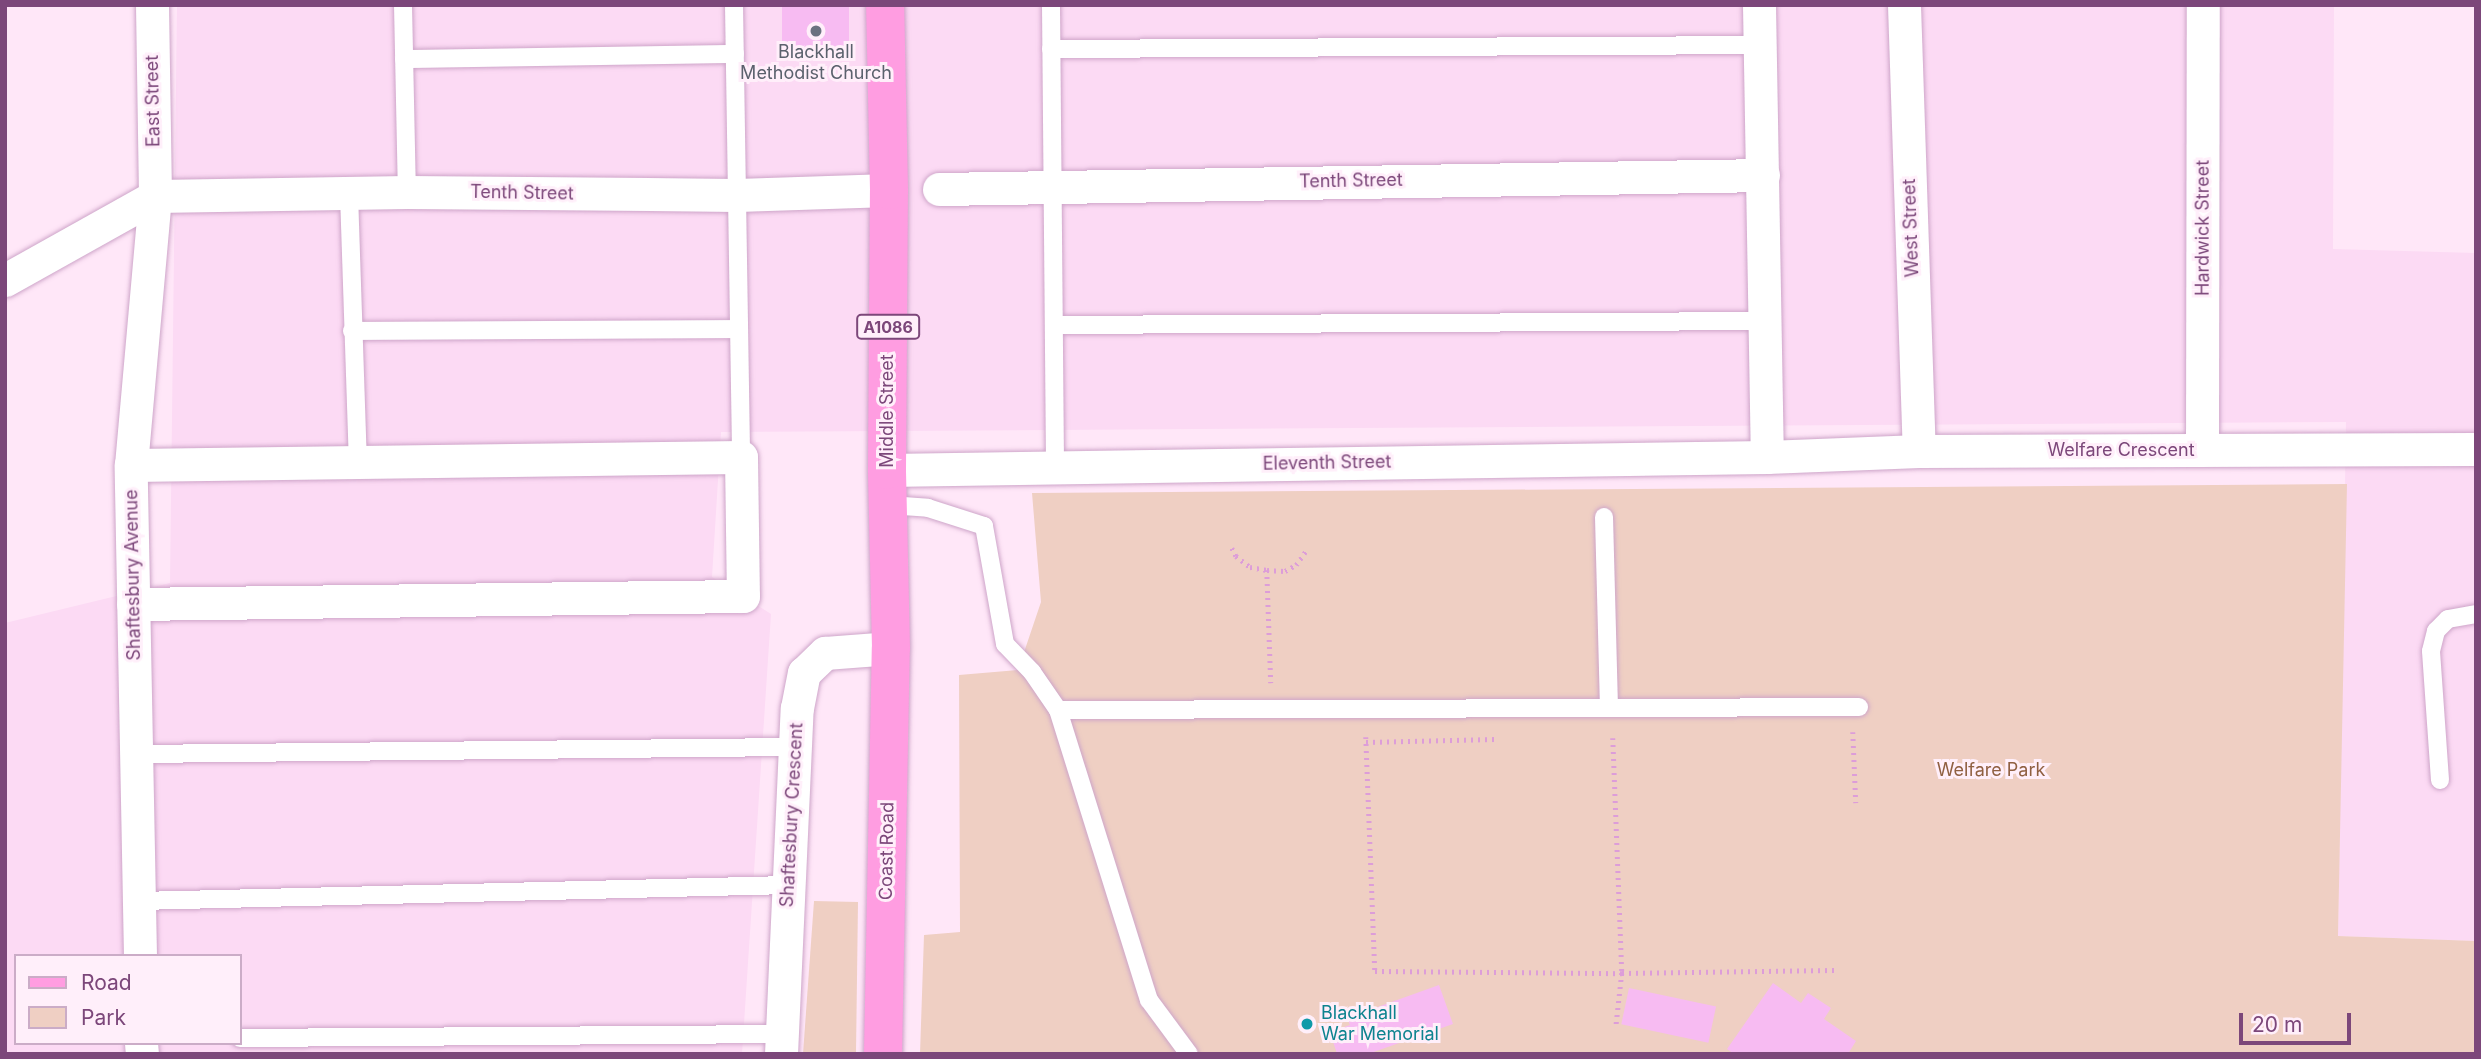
<!DOCTYPE html>
<style>
body{margin:0}
#map{position:relative;width:2481px;height:1059px;overflow:hidden;background:#ffe7f8;font-family:Inter,sans-serif}
div>[style]{position:absolute}
.residential>*{inset:0;background:#fcdaf4}
.green>*{inset:0;background:#efcfc3}
.building>*{inset:0;background:#f7bbf2;transform-origin:0 0}
.path>*{height:4.5px;margin-top:-2.25px;transform-origin:0;background:repeating-linear-gradient(90deg,#dd9dd9 0 2px,transparent 0 7px)}
.roads{filter:drop-shadow(0 0 2px #cea5c9) drop-shadow(0 0 2px #cea5c9)}
.service>*{height:18px;margin:-9px;padding:0 9px;transform-origin:9px;border-radius:9px;background:#fff}
.minor>*{height:33px;margin:-16.5px;padding:0 16.5px;transform-origin:16.5px;border-radius:16.5px;background:#fff}
.primary>*{height:38px;margin:-19px;padding:0 19px;transform-origin:19px;border-radius:19px;background:#ff9de1}
.dots>*{width:19px;height:19px;translate:-50% -50%;box-sizing:border-box;border:4px solid #ffeffa;border-radius:50%}
span{translate:-50% -50%;white-space:nowrap;text-align:center;line-height:1.15;-webkit-text-stroke:6px #ffeffa;paint-order:stroke}
.shield-label span{padding:2px 5px;background:#ffeffa;border:2px solid;border-radius:5px;-webkit-text-stroke-width:0}
.shield-label{font-size:16px;color:#7c477a;font-weight:700}
.worship-label{font-size:18px;color:#5b616d}
.street-label{font-size:18px;color:#7c477a}
.park-label{font-size:18px;color:#906042}
.culture-label{font-size:18px;color:#0d838f}
.left{translate:0 -50%;text-align:left}
.frame{position:absolute;inset:0;border:7px solid #7c477a;pointer-events:none}
.legend{position:absolute;left:14px;top:954px;width:228px;height:91px;box-sizing:border-box;background:#ffeffa;border:2px solid #cbacc7;margin:0;padding:9px 12px;list-style:none;font-size:21px;color:#7c477a}
.legend li{display:flex;align-items:center;gap:14px;height:35px}
.legend b{width:35px;border:2px solid #cbacc7}
.scale{position:absolute;left:2239px;top:1013px;width:112px;height:32px;box-sizing:border-box;border:4px solid #7c477a;border-top:0;padding-left:9px;font-size:21px;line-height:24px;white-space:nowrap;color:#7c477a;-webkit-text-stroke:5px #ffeffa;paint-order:stroke}
</style>
<div id="map">
<div class="residential">
<i style="clip-path:polygon(evenodd,177px 5px,2334px 5px,2333px 249px,2476px 253px,2476px 941px,2338px 936px,2346px 422px,721px 432px,712px 577px,771px 614px,742px 1054px,5px 1054px,5px 623px,170px 583px,177px 5px,16px 956px,240px 956px,240px 1043px,16px 1043px,16px 956px)"></i>
</div>
<div class="green">
<i style="clip-path:polygon(2347px 484px,2338px 936px,2476px 941px,2476px 1054px,920px 1054px,924px 935px,960px 932px,959px 675px,1018px 670px,1041px 602px,1032px 493px)"></i>
<i style="clip-path:polygon(814px 901px,858px 902px,856px 1054px,803px 1054px)"></i>
</div>
<div class="building">
<i style="left:782px;top:5px;width:67px;height:51px"></i>
<i style="clip-path:polygon(1773px 983px,1801px 1003px,1808px 993px,1831px 1008px,1824px 1019px,1856px 1041px,1848px 1054px,1734px 1054px,1727px 1049px)"></i>
<i style="clip-path:polygon(1439px 985px,1453px 1024px,1368px 1054px,1337px 1054px,1330px 1032px,1350px 1025px,1347px 1018px)"></i>
<i style="left:1629px;top:988px;width:89px;height:37px;rotate:12deg"></i>
</div>
<div class="path">
<i style="left:1232px;top:548px;width:9px;rotate:63deg"></i>
<i style="left:1236px;top:556px;width:18px;rotate:38deg"></i>
<i style="left:1250px;top:567px;width:17px;rotate:10deg"></i>
<i style="left:1267px;top:570px;width:18px;rotate:3deg"></i>
<i style="left:1285px;top:571px;width:13px;rotate:-29deg"></i>
<i style="left:1296px;top:565px;width:19px;rotate:-55deg"></i>
<i style="left:1267px;top:570px;width:113px;rotate:88deg"></i>
<i style="left:1853px;top:732px;width:71px;rotate:87.6deg"></i>
<i style="left:1366px;top:737px;width:234px;rotate:87.8deg"></i>
<i style="left:1375px;top:971px;width:247px;rotate:0.5deg"></i>
<i style="left:1622px;top:973px;width:213px;rotate:-0.8deg"></i>
<i style="left:1613px;top:738px;width:235px;rotate:87.8deg"></i>
<i style="left:1622px;top:973px;width:54px;rotate:96.3deg"></i>
<i style="left:1366px;top:742px;width:129px;rotate:-1.3deg"></i>
</div>
<div class="roads">
<div class="service">
<i style="left:403px;top:5px;width:187px;rotate:88.8deg"></i>
<i style="left:734px;top:5px;width:452px;rotate:89.1deg"></i>
<i style="left:1051px;top:5px;width:462px;rotate:89.5deg"></i>
<i style="left:1051px;top:49px;width:708px;rotate:-0.32deg"></i>
<i style="left:404px;top:59px;width:331px;rotate:-0.9deg"></i>
<i style="left:349px;top:194px;width:268px;rotate:88.1deg"></i>
<i style="left:1054px;top:325px;width:711px;rotate:-0.32deg"></i>
<i style="left:352px;top:331px;width:387px;rotate:-0.3deg"></i>
<i style="left:889px;top:505px;width:39px;rotate:4deg"></i>
<i style="left:928px;top:508px;width:59px;rotate:17.8deg"></i>
<i style="left:984px;top:526px;width:120px;rotate:79.9deg"></i>
<i style="left:1005px;top:644px;width:39px;rotate:46deg"></i>
<i style="left:1032px;top:672px;width:46px;rotate:55.6deg"></i>
<i style="left:1058px;top:710px;width:304px;rotate:72.6deg"></i>
<i style="left:1149px;top:1000px;width:67px;rotate:53.5deg"></i>
<i style="left:1604px;top:517px;width:189px;rotate:88.5deg"></i>
<i style="left:1058px;top:710px;width:801px;rotate:-0.21deg"></i>
<i style="left:136px;top:754px;width:659px;rotate:-0.61deg"></i>
<i style="left:2440px;top:780px;width:129px;rotate:-94deg"></i>
<i style="left:2431px;top:651px;width:21px;rotate:-76deg"></i>
<i style="left:2436px;top:631px;width:17px;rotate:-45deg"></i>
<i style="left:2448px;top:619px;width:28px;rotate:-10deg"></i>
<i style="left:139px;top:901px;width:650px;rotate:-1.41deg"></i>
<i style="left:240px;top:1038px;width:542px;rotate:-0.42deg"></i>
</div>
<div class="minor">
<i style="left:1759px;top:5px;width:452px;rotate:89deg"></i>
<i style="left:1904px;top:5px;width:446px;rotate:88.1deg"></i>
<i style="left:939px;top:189px;width:824px;rotate:-0.97deg"></i>
<i style="left:5px;top:280px;width:172px;rotate:-29.2deg"></i>
<i style="left:155px;top:196px;width:252px;rotate:-0.9deg"></i>
<i style="left:407px;top:192px;width:330px;rotate:0.5deg"></i>
<i style="left:737px;top:195px;width:152px;rotate:-1.9deg"></i>
<i style="left:2202px;top:450px;width:445px;rotate:-89.9deg"></i>
<i style="left:131px;top:465px;width:610px;rotate:-0.75deg"></i>
<i style="left:741px;top:457px;width:139px;rotate:89.2deg"></i>
<i style="left:743px;top:596px;width:610px;rotate:179.25deg"></i>
<i style="left:887px;top:470px;width:880px;rotate:-0.85deg"></i>
<i style="left:1767px;top:457px;width:152px;rotate:-2.3deg"></i>
<i style="left:1919px;top:451px;width:557px;rotate:-0.21deg"></i>
<i style="left:140px;top:956px;width:491px;rotate:-91.1deg"></i>
<i style="left:131px;top:465px;width:270px;rotate:-84.9deg"></i>
<i style="left:155px;top:196px;width:191px;rotate:-90.9deg"></i>
<i style="left:141px;top:1043px;width:11px;rotate:85deg"></i>
<i style="left:781px;top:1054px;width:346px;rotate:-87.4deg"></i>
<i style="left:797px;top:708px;width:36px;rotate:-79deg"></i>
<i style="left:804px;top:673px;width:29px;rotate:-44deg"></i>
<i style="left:825px;top:653px;width:66px;rotate:-4.3deg"></i>
</div>
<div class="primary">
<i style="left:883px;top:1054px;width:406px;rotate:-88.9deg"></i>
<i style="left:891px;top:648px;width:178px;rotate:-91.3deg"></i>
<i style="left:887px;top:470px;width:280px;rotate:-89.6deg"></i>
<i style="left:889px;top:190px;width:185px;rotate:-91.2deg"></i>
</div>
</div>
<div class="dots">
<i style="left:816px;top:31px;background:#6b7280"></i>
<i style="left:1307px;top:1024px;background:#0f9aa8"></i>
</div>
<div class="shield-label">
<span style="left:888px;top:327px">A1086</span>
</div>
<div class="worship-label">
<span style="left:816px;top:63px">Blackhall<br>Methodist Church</span>
</div>
<div class="street-label">
<span style="left:153px;top:101px;rotate:-91deg">East Street</span>
<span style="left:1351px;top:181px;rotate:-1deg">Tenth Street</span>
<span style="left:522px;top:193px;rotate:1deg">Tenth Street</span>
<span style="left:1911px;top:228px;rotate:-92deg">West Street</span>
<span style="left:2203px;top:228px;rotate:-90deg">Hardwick Street</span>
<span style="left:887px;top:411px;rotate:-90deg">Middle Street</span>
<span style="left:2121px;top:450px">Welfare Crescent</span>
<span style="left:1327px;top:463px;rotate:-1deg">Eleventh Street</span>
<span style="left:133px;top:575px;rotate:-91deg">Shaftesbury Avenue</span>
<span style="left:792px;top:815px;rotate:-87deg">Shaftesbury Crescent</span>
<span style="left:887px;top:851px;rotate:-89deg">Coast Road</span>
</div>
<div class="park-label">
<span style="left:1991px;top:770px">Welfare Park</span>
</div>
<div class="culture-label">
<span class="left" style="left:1321px;top:1024px">Blackhall<br>War Memorial</span>
</div>
<div class="frame"></div>
<ul class="legend">
<li><b style="height:9px;background:#ff9de1"></b>Road</li>
<li><b style="height:19px;background:#efcfc3"></b>Park</li>
</ul>
<div class="scale">20 m</div>
</div>
